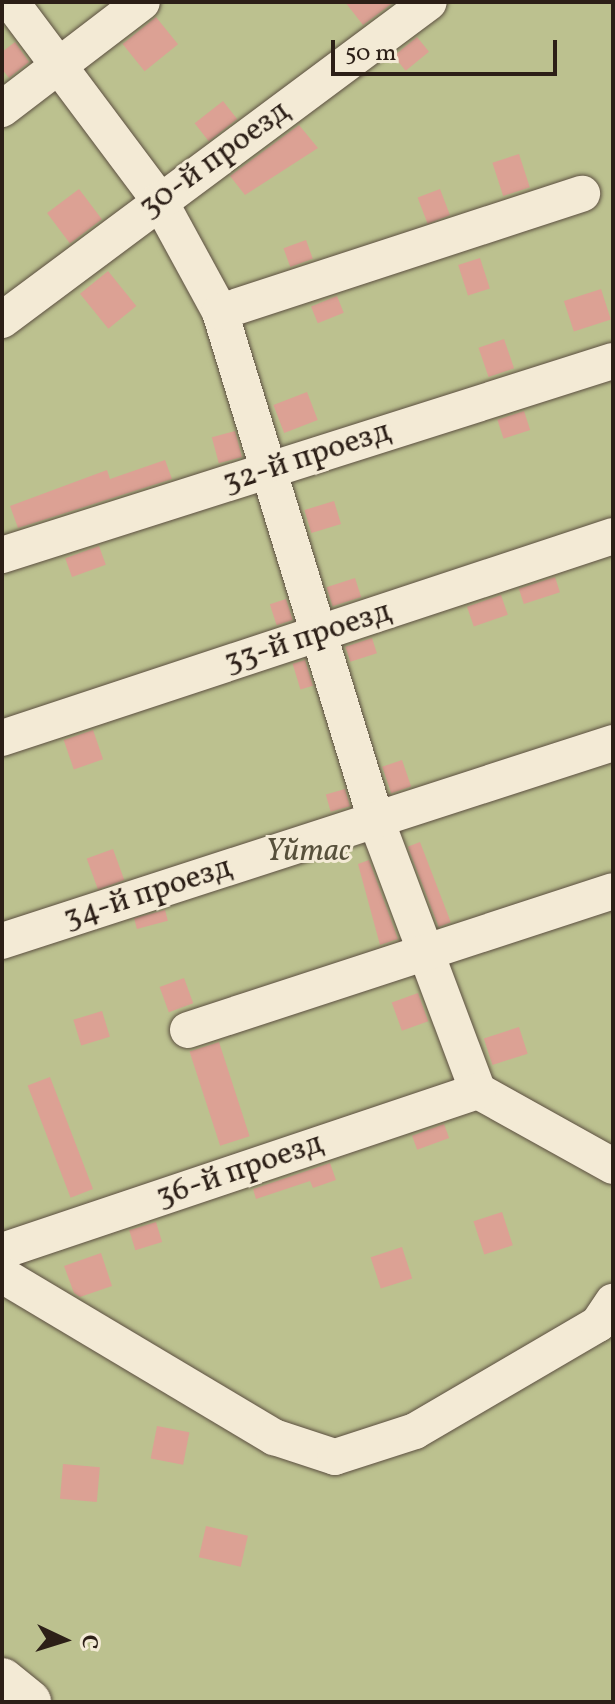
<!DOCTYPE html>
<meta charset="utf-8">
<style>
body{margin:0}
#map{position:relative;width:615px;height:1704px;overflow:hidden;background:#eddfbe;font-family:Vollkorn,serif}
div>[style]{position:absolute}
.green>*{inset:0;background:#bcc18f;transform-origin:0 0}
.building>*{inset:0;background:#dca194;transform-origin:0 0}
.roads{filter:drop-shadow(0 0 2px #5c4f41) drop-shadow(0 0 2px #5c4f41)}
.street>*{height:36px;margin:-18px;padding:0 18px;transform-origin:18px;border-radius:18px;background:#f3ead5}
.secondary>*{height:44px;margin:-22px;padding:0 22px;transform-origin:22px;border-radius:22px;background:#f3ead5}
span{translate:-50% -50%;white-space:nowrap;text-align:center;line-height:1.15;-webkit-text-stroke:6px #f3ead5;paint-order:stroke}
.street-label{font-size:32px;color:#2c1f17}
.park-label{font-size:32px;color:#57503b;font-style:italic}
.frame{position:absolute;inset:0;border:4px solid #2c1f17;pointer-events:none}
.north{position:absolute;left:24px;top:1600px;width:80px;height:80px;-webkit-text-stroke:6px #f3ead5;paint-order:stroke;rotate:94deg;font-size:22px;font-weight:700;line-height:32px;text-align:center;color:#2c1f17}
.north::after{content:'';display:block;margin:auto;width:28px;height:36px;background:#2c1f17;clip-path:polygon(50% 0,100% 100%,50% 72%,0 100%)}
.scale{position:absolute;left:331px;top:40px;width:226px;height:36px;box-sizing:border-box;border:4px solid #2c1f17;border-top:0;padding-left:10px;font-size:24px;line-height:28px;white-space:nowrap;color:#2c1f17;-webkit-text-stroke:6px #f3ead5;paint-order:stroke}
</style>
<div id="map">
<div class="green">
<i style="left:2px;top:2px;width:611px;height:1700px"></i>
</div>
<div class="building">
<i style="clip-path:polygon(345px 2px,394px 2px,363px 25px)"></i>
<i style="left:156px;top:17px;width:35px;height:43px;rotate:51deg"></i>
<i style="left:417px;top:37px;width:19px;height:30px;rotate:51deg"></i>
<i style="clip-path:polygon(15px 42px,29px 62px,9px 78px,2px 69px,2px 52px)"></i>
<i style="left:223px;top:101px;width:23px;height:36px;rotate:52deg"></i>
<i style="clip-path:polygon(299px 125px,318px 148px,245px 195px,230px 176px)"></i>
<i style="left:519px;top:154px;width:35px;height:28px;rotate:72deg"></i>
<i style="left:79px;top:189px;width:38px;height:40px;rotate:53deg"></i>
<i style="left:440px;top:189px;width:28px;height:24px;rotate:69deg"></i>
<i style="left:306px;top:240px;width:20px;height:24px;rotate:70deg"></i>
<i style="left:480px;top:258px;width:32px;height:23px;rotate:72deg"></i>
<i style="left:108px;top:271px;width:45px;height:36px;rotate:51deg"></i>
<i style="left:601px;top:289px;width:32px;height:39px;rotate:72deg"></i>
<i style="left:337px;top:296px;width:18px;height:28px;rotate:68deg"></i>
<i style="left:504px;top:339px;width:31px;height:27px;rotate:71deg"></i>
<i style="left:307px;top:392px;width:30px;height:36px;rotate:69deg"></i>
<i style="left:524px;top:411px;width:20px;height:28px;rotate:72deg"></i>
<i style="left:235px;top:431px;width:27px;height:24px;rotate:75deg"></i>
<i style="clip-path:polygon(165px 460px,172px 479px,18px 528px,10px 506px,107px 470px,110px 479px)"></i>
<i style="left:334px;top:501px;width:24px;height:31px;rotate:73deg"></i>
<i style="left:99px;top:546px;width:20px;height:36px;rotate:70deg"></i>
<i style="left:555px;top:577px;width:16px;height:38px;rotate:72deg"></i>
<i style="left:355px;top:578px;width:20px;height:30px;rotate:72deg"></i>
<i style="left:501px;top:595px;width:21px;height:36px;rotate:71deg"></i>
<i style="left:286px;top:599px;width:22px;height:17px;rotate:72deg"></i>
<i style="left:372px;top:638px;width:16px;height:28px;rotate:72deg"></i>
<i style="left:305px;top:660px;width:27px;height:13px;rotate:73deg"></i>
<i style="left:93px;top:730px;width:31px;height:31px;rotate:71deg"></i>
<i style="left:402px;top:760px;width:28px;height:21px;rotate:71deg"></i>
<i style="left:345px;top:789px;width:18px;height:20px;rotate:74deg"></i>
<i style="left:420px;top:842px;width:86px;height:13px;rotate:69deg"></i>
<i style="left:113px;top:849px;width:33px;height:28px;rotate:70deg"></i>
<i style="clip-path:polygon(369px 860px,398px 939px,380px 945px,358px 864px)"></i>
<i style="left:165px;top:910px;width:11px;height:32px;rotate:75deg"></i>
<i style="left:184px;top:978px;width:27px;height:26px;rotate:70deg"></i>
<i style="left:418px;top:993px;width:30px;height:28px;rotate:70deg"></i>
<i style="left:102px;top:1011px;width:27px;height:30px;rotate:73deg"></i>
<i style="left:519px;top:1027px;width:28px;height:37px;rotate:72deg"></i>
<i style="left:219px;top:1042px;width:99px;height:31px;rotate:72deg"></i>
<i style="left:50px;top:1077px;width:120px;height:24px;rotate:69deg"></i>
<i style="left:444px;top:1124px;width:15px;height:34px;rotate:70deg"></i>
<i style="clip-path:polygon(330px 1163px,336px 1180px,313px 1188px,310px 1181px,256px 1199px,253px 1189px)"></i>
<i style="left:502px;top:1212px;width:35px;height:30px;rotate:72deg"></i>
<i style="left:156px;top:1222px;width:21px;height:28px;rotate:73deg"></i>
<i style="left:402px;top:1247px;width:33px;height:33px;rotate:72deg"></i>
<i style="clip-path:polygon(101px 1253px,112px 1286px,80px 1297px,74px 1293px,64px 1266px)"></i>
<i style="left:157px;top:1426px;width:33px;height:33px;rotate:11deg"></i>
<i style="left:63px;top:1464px;width:37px;height:35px;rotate:5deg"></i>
<i style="left:206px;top:1526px;width:43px;height:32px;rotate:13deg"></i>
</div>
<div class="roads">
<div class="street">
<i style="left:11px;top:2px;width:247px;rotate:53.2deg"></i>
<i style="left:159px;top:200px;width:128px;rotate:61.4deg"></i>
<i style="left:220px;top:312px;width:531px;rotate:72.93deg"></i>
<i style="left:376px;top:820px;width:290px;rotate:69.4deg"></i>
<i style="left:478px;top:1091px;width:154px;rotate:29.1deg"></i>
<i style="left:2px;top:109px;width:176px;rotate:-37.4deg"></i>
<i style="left:220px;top:312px;width:381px;rotate:-18.1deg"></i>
<i style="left:2px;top:320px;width:532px;rotate:-36.68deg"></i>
<i style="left:2px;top:555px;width:641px;rotate:-17.62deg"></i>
<i style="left:2px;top:738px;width:644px;rotate:-18.29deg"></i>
<i style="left:2px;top:941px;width:642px;rotate:-17.96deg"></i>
<i style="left:188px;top:1030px;width:447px;rotate:-18.1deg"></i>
<i style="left:2px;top:1251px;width:502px;rotate:-18.58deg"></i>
<i style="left:2px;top:1275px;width:317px;rotate:30.8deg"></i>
<i style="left:274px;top:1437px;width:64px;rotate:18.2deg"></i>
<i style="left:335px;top:1457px;width:84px;rotate:-18deg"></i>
<i style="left:415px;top:1431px;width:212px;rotate:-30.3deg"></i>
<i style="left:598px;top:1324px;width:27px;rotate:-56deg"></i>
</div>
<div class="secondary">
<i style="left:2px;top:1680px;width:35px;rotate:39deg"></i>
</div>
</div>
<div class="street-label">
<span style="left:215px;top:160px;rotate:-36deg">30-й проезд</span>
<span style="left:307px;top:458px;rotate:-18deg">32-й проезд</span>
<span style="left:308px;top:638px;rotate:-18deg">33-й проезд</span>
<span style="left:148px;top:894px;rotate:-18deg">34-й проезд</span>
<span style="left:240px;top:1171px;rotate:-19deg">36-й проезд</span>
</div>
<div class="park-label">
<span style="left:308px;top:852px">Үйтас</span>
</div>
<div class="frame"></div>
<div class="north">С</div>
<div class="scale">50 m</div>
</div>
